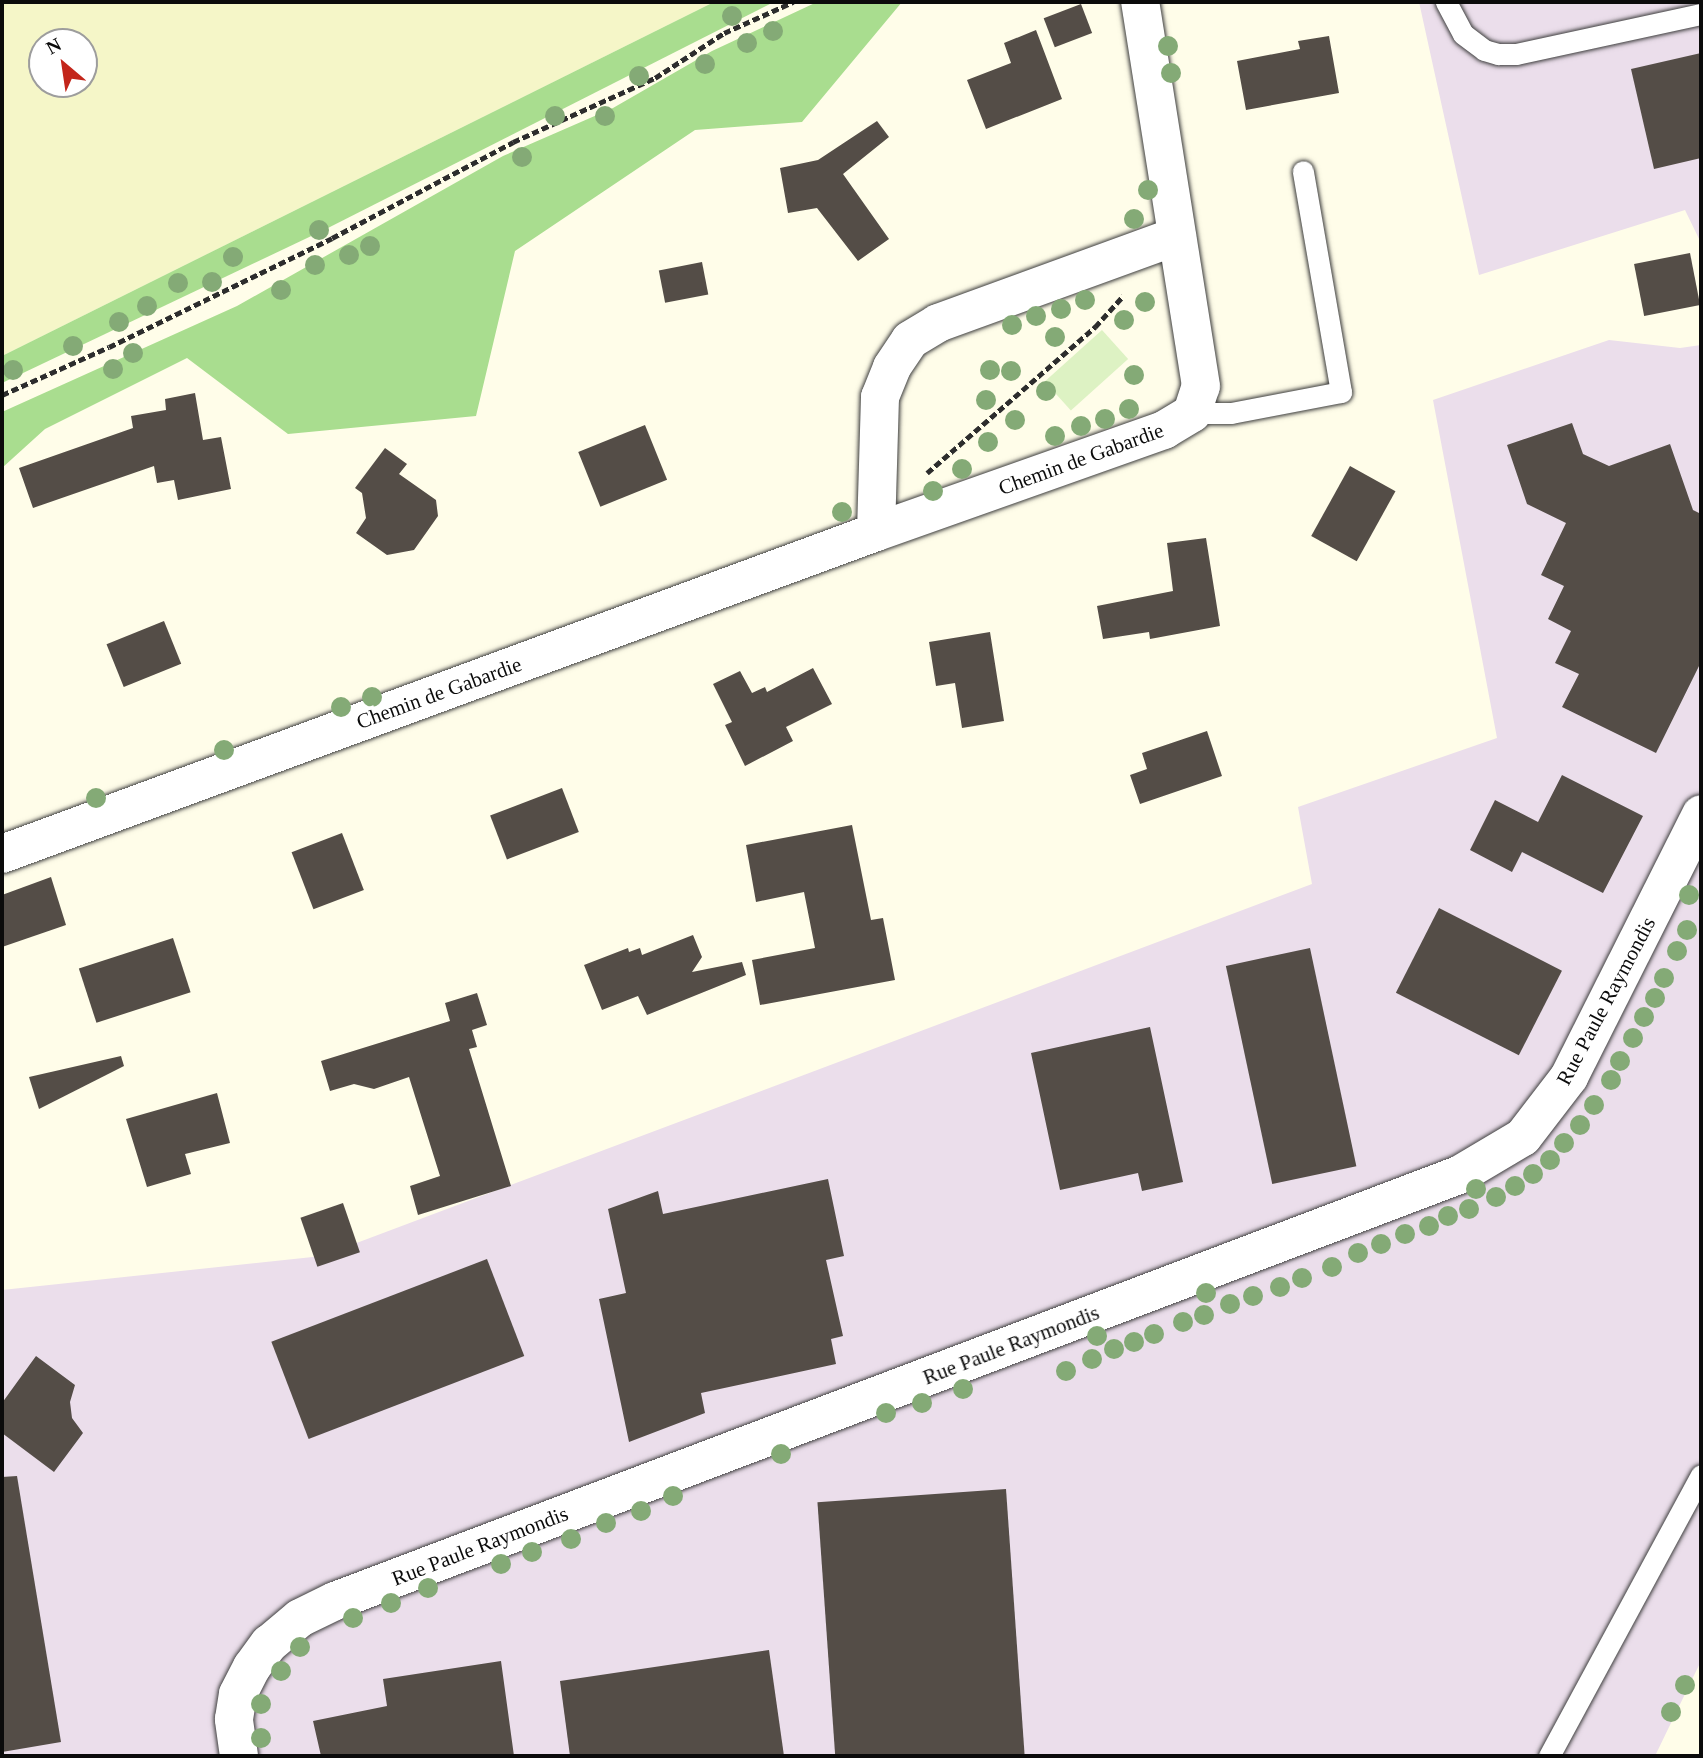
<!DOCTYPE html>
<style>
body{margin:0}
#map{position:relative;width:1703px;height:1758px;overflow:hidden;background:#fffde9;font-family:"Times New Roman",serif}
div>[style]{position:absolute}
.industrial>*{inset:0;background:#ebdeeb}
.farmland>*{inset:0;background:#f5f6c8}
.forest>*{inset:0;background:#a9dd8f}
.pitch>*{inset:0;background:#ddf2c3;transform-origin:0 0}
.building>*{inset:0;background:#544d47;transform-origin:0 0}
.path>*{height:4.5px;margin-top:-2.25px;transform-origin:0;background:repeating-linear-gradient(90deg,#2d2d2d 0 7px,transparent 0 10.5px)}
.roads{filter:drop-shadow(0 0 2px #3e3e3e) drop-shadow(0 0 2px #3e3e3e)}
.service>*{height:21px;margin:-10.5px;padding:0 10.5px;transform-origin:10.5px;border-radius:10.5px;background:#fff}
.minor>*{height:38px;margin:-19px;padding:0 19px;transform-origin:19px;border-radius:19px;background:#fff}
.trees>*{width:20px;height:20px;margin:-10px;border-radius:50%;background:#84aa76}
span{translate:-50% -50%;white-space:nowrap;text-align:center;line-height:1.15;-webkit-text-stroke:7px #fff;paint-order:stroke}
.street-label{font-size:21px;color:#0b0b0b}
.frame{position:absolute;inset:0;border:4px solid #0b0b0b;pointer-events:none}
.north{position:absolute;left:28px;top:28px;width:70px;height:70px;box-sizing:border-box;background:#fff;border:2px solid #9d9d9d;border-radius:50%;rotate:331deg;font-size:19px;font-weight:700;line-height:28px;text-align:center;color:#0b0b0b}
.north::after{content:'';display:block;margin:auto;width:24px;height:32px;background:#c3261b;clip-path:polygon(50% 0,100% 100%,50% 72%,0 100%)}
</style>
<div id="map">
<div class="industrial">
<i style="clip-path:polygon(1419px 2px,1701px 2px,1701px 243px,1685px 210px,1479px 275px)"></i>
<i style="clip-path:polygon(1609px 340px,1680px 348px,1701px 345px,1701px 1661px,1655px 1756px,2px 1756px,2px 1290px,322px 1256px,1312px 884px,1298px 807px,1497px 738px,1433px 400px)"></i>
</div>
<div class="farmland">
<i style="clip-path:polygon(evenodd,2px 2px,714px 2px,2px 356px,2px 2px,42px 42px,84px 42px,84px 84px,42px 84px,42px 42px)"></i>
</div>
<div class="forest">
<i style="clip-path:polygon(714px 2px,774px 2px,324px 230px,2px 383px,2px 356px)"></i>
<i style="clip-path:polygon(817px 2px,902px 2px,802px 122px,695px 130px,515px 251px,476px 416px,288px 434px,187px 358px,45px 429px,2px 468px,2px 412px,237px 306px,503px 156px,613px 108px,712px 51px)"></i>
</div>
<div class="pitch">
<i style="left:1102px;top:330px;width:39px;height:77px;rotate:48deg"></i>
</div>
<div class="building">
<i style="left:1081px;top:4px;width:31px;height:40px;rotate:69deg"></i>
<i style="clip-path:polygon(1036px 30px,1062px 99px,986px 129px,967px 80px,1011px 63px,1004px 43px)"></i>
<i style="clip-path:polygon(1329px 36px,1339px 93px,1246px 110px,1237px 61px,1300px 49px,1298px 41px)"></i>
<i style="clip-path:polygon(1701px 53px,1701px 158px,1654px 169px,1631px 69px)"></i>
<i style="clip-path:polygon(877px 121px,889px 137px,843px 174px,889px 239px,858px 261px,817px 208px,788px 213px,780px 168px,818px 160px)"></i>
<i style="left:1690px;top:253px;width:53px;height:57px;rotate:79deg"></i>
<i style="left:702px;top:262px;width:33px;height:44px;rotate:79deg"></i>
<i style="clip-path:polygon(195px 393px,203px 440px,221px 437px,231px 489px,178px 500px,174px 480px,157px 483px,154px 466px,33px 508px,19px 468px,133px 428px,131px 416px,166px 410px,165px 399px)"></i>
<i style="clip-path:polygon(1572px 423px,1583px 454px,1609px 466px,1670px 444px,1693px 510px,1701px 514px,1701px 662px,1656px 753px,1562px 707px,1579px 674px,1555px 663px,1571px 631px,1548px 619px,1564px 586px,1541px 575px,1566px 523px,1527px 504px,1507px 445px)"></i>
<i style="left:645px;top:425px;width:59px;height:72px;rotate:68deg"></i>
<i style="clip-path:polygon(385px 448px,407px 464px,399px 474px,436px 500px,438px 516px,414px 550px,387px 555px,356px 533px,366px 518px,362px 493px,355px 488px)"></i>
<i style="left:1350px;top:466px;width:52px;height:80px;rotate:29deg"></i>
<i style="clip-path:polygon(1206px 538px,1220px 626px,1150px 639px,1149px 632px,1103px 639px,1097px 606px,1173px 591px,1167px 543px)"></i>
<i style="left:164px;top:621px;width:46px;height:62px;rotate:68deg"></i>
<i style="clip-path:polygon(990px 632px,1004px 721px,962px 728px,955px 683px,936px 686px,929px 642px)"></i>
<i style="clip-path:polygon(813px 668px,832px 704px,786px 727px,793px 741px,745px 766px,725px 725px,732px 722px,713px 684px,740px 671px,752px 693px,765px 687px,767px 692px)"></i>
<i style="clip-path:polygon(1207px 731px,1222px 776px,1140px 804px,1130px 775px,1147px 769px,1142px 753px)"></i>
<i style="clip-path:polygon(1562px 775px,1643px 816px,1603px 893px,1522px 852px,1512px 872px,1470px 850px,1495px 800px,1538px 822px)"></i>
<i style="left:562px;top:788px;width:47px;height:77px;rotate:69deg"></i>
<i style="clip-path:polygon(852px 825px,871px 920px,883px 918px,895px 980px,760px 1005px,752px 960px,815px 948px,804px 892px,756px 902px,746px 845px)"></i>
<i style="left:342px;top:833px;width:61px;height:54px;rotate:69deg"></i>
<i style="clip-path:polygon(51px 877px,66px 925px,2px 947px,2px 895px)"></i>
<i style="left:1439px;top:908px;width:138px;height:95px;rotate:27deg"></i>
<i style="clip-path:polygon(693px 935px,702px 957px,692px 972px,742px 962px,746px 975px,647px 1015px,638px 996px,602px 1010px,584px 965px,628px 948px,629px 952px,640px 948px,642px 955px)"></i>
<i style="left:173px;top:938px;width:57px;height:99px;rotate:72deg"></i>
<i style="left:1310px;top:948px;width:223px;height:86px;rotate:78deg"></i>
<i style="clip-path:polygon(477px 993px,487px 1025px,472px 1030px,477px 1047px,469px 1049px,511px 1186px,418px 1215px,410px 1186px,440px 1176px,409px 1077px,374px 1089px,354px 1084px,330px 1091px,321px 1061px,450px 1021px,445px 1003px)"></i>
<i style="clip-path:polygon(1150px 1027px,1183px 1182px,1142px 1191px,1138px 1173px,1060px 1190px,1031px 1053px)"></i>
<i style="clip-path:polygon(121px 1056px,124px 1066px,39px 1109px,29px 1077px)"></i>
<i style="clip-path:polygon(217px 1093px,230px 1143px,185px 1154px,191px 1174px,147px 1187px,126px 1119px)"></i>
<i style="clip-path:polygon(828px 1179px,844px 1256px,826px 1260px,843px 1336px,831px 1339px,836px 1364px,701px 1393px,705px 1413px,629px 1442px,599px 1299px,626px 1293px,608px 1209px,658px 1191px,663px 1214px)"></i>
<i style="left:343px;top:1203px;width:52px;height:45px;rotate:71deg"></i>
<i style="left:487px;top:1259px;width:104px;height:231px;rotate:69deg"></i>
<i style="clip-path:polygon(36px 1356px,75px 1385px,70px 1402px,72px 1418px,83px 1433px,54px 1472px,2px 1433px,2px 1403px)"></i>
<i style="clip-path:polygon(17px 1476px,61px 1742px,2px 1752px,2px 1477px)"></i>
<i style="left:1006px;top:1489px;width:268px;height:189px;rotate:86deg"></i>
<i style="clip-path:polygon(769px 1650px,784px 1756px,570px 1756px,560px 1681px)"></i>
<i style="clip-path:polygon(501px 1661px,514px 1756px,321px 1756px,313px 1721px,387px 1706px,383px 1679px)"></i>
</div>
<div class="path">
<i style="left:2px;top:395px;width:117px;rotate:-24.2deg"></i>
<i style="left:109px;top:347px;width:248px;rotate:-26deg"></i>
<i style="left:332px;top:238px;width:205px;rotate:-27.9deg"></i>
<i style="left:513px;top:142px;width:156px;rotate:-24.3deg"></i>
<i style="left:655px;top:78px;width:82px;rotate:-33.1deg"></i>
<i style="left:724px;top:33px;width:76px;rotate:-24.2deg"></i>
<i style="left:927px;top:473px;width:223px;rotate:-41deg"></i>
<i style="left:1095px;top:327px;width:42px;rotate:-47.9deg"></i>
</div>
<div class="roads">
<div class="service">
<i style="left:1446px;top:2px;width:36px;rotate:62deg"></i>
<i style="left:1463px;top:34px;width:26px;rotate:37deg"></i>
<i style="left:1484px;top:50px;width:15px;rotate:16deg"></i>
<i style="left:1498px;top:54px;width:18px"></i>
<i style="left:1516px;top:54px;width:189px;rotate:-12.2deg"></i>
<i style="left:1192px;top:413px;width:39px"></i>
<i style="left:1231px;top:413px;width:112px;rotate:-10.8deg"></i>
<i style="left:1341px;top:392px;width:224px;rotate:-99.8deg"></i>
<i style="left:1549px;top:1756px;width:319px;rotate:-61.6deg"></i>
</div>
<div class="minor">
<i style="left:876px;top:532px;width:135px;rotate:-88.3deg"></i>
<i style="left:880px;top:397px;width:32px;rotate:-68deg"></i>
<i style="left:892px;top:367px;width:32px;rotate:-56deg"></i>
<i style="left:910px;top:340px;width:33px;rotate:-31deg"></i>
<i style="left:938px;top:323px;width:254px;rotate:-20deg"></i>
<i style="left:2px;top:854px;width:931px;rotate:-20.22deg"></i>
<i style="left:876px;top:532px;width:306px;rotate:-19.5deg"></i>
<i style="left:1164px;top:430px;width:33px;rotate:-31deg"></i>
<i style="left:1192px;top:413px;width:28px;rotate:-72deg"></i>
<i style="left:1201px;top:386px;width:389px;rotate:-99deg"></i>
<i style="left:239px;top:1756px;width:37px;rotate:-98deg"></i>
<i style="left:234px;top:1719px;width:25px;rotate:-81deg"></i>
<i style="left:238px;top:1694px;width:30px;rotate:-63deg"></i>
<i style="left:252px;top:1667px;width:29px;rotate:-54deg"></i>
<i style="left:269px;top:1644px;width:40px;rotate:-40deg"></i>
<i style="left:300px;top:1618px;width:39px;rotate:-26deg"></i>
<i style="left:335px;top:1601px;width:1202px;rotate:-20.76deg"></i>
<i style="left:1459px;top:1175px;width:74px;rotate:-30.7deg"></i>
<i style="left:1523px;top:1137px;width:76px;rotate:-52.5deg"></i>
<i style="left:1569px;top:1077px;width:294px;rotate:-63.3deg"></i>
</div>
</div>
<div class="trees">
<i style="left:732px;top:16px"></i>
<i style="left:773px;top:31px"></i>
<i style="left:747px;top:43px"></i>
<i style="left:1168px;top:46px"></i>
<i style="left:705px;top:64px"></i>
<i style="left:1171px;top:73px"></i>
<i style="left:639px;top:76px"></i>
<i style="left:555px;top:116px"></i>
<i style="left:605px;top:116px"></i>
<i style="left:522px;top:157px"></i>
<i style="left:1148px;top:190px"></i>
<i style="left:1134px;top:219px"></i>
<i style="left:319px;top:230px"></i>
<i style="left:370px;top:246px"></i>
<i style="left:349px;top:255px"></i>
<i style="left:233px;top:257px"></i>
<i style="left:315px;top:265px"></i>
<i style="left:212px;top:282px"></i>
<i style="left:178px;top:283px"></i>
<i style="left:281px;top:290px"></i>
<i style="left:1085px;top:300px"></i>
<i style="left:1145px;top:302px"></i>
<i style="left:147px;top:306px"></i>
<i style="left:1061px;top:309px"></i>
<i style="left:1036px;top:316px"></i>
<i style="left:1124px;top:320px"></i>
<i style="left:119px;top:322px"></i>
<i style="left:1012px;top:325px"></i>
<i style="left:1055px;top:337px"></i>
<i style="left:73px;top:346px"></i>
<i style="left:133px;top:353px"></i>
<i style="left:113px;top:369px"></i>
<i style="left:13px;top:370px"></i>
<i style="left:990px;top:370px"></i>
<i style="left:1011px;top:371px"></i>
<i style="left:1134px;top:375px"></i>
<i style="left:1046px;top:391px"></i>
<i style="left:986px;top:400px"></i>
<i style="left:1129px;top:409px"></i>
<i style="left:1105px;top:419px"></i>
<i style="left:1015px;top:420px"></i>
<i style="left:1081px;top:426px"></i>
<i style="left:1055px;top:436px"></i>
<i style="left:988px;top:442px"></i>
<i style="left:962px;top:469px"></i>
<i style="left:933px;top:491px"></i>
<i style="left:842px;top:512px"></i>
<i style="left:372px;top:697px"></i>
<i style="left:341px;top:707px"></i>
<i style="left:224px;top:750px"></i>
<i style="left:96px;top:798px"></i>
<i style="left:1689px;top:895px"></i>
<i style="left:1687px;top:930px"></i>
<i style="left:1677px;top:951px"></i>
<i style="left:1664px;top:978px"></i>
<i style="left:1655px;top:998px"></i>
<i style="left:1644px;top:1017px"></i>
<i style="left:1633px;top:1038px"></i>
<i style="left:1620px;top:1061px"></i>
<i style="left:1611px;top:1080px"></i>
<i style="left:1594px;top:1105px"></i>
<i style="left:1580px;top:1125px"></i>
<i style="left:1564px;top:1143px"></i>
<i style="left:1550px;top:1160px"></i>
<i style="left:1533px;top:1174px"></i>
<i style="left:1515px;top:1186px"></i>
<i style="left:1476px;top:1189px"></i>
<i style="left:1496px;top:1197px"></i>
<i style="left:1469px;top:1209px"></i>
<i style="left:1448px;top:1216px"></i>
<i style="left:1429px;top:1226px"></i>
<i style="left:1405px;top:1234px"></i>
<i style="left:1381px;top:1244px"></i>
<i style="left:1358px;top:1253px"></i>
<i style="left:1332px;top:1267px"></i>
<i style="left:1302px;top:1278px"></i>
<i style="left:1280px;top:1287px"></i>
<i style="left:1206px;top:1293px"></i>
<i style="left:1253px;top:1296px"></i>
<i style="left:1230px;top:1304px"></i>
<i style="left:1204px;top:1315px"></i>
<i style="left:1183px;top:1322px"></i>
<i style="left:1154px;top:1334px"></i>
<i style="left:1097px;top:1336px"></i>
<i style="left:1134px;top:1342px"></i>
<i style="left:1114px;top:1349px"></i>
<i style="left:1092px;top:1359px"></i>
<i style="left:1066px;top:1371px"></i>
<i style="left:963px;top:1389px"></i>
<i style="left:922px;top:1403px"></i>
<i style="left:886px;top:1413px"></i>
<i style="left:781px;top:1454px"></i>
<i style="left:673px;top:1496px"></i>
<i style="left:641px;top:1511px"></i>
<i style="left:606px;top:1523px"></i>
<i style="left:571px;top:1539px"></i>
<i style="left:532px;top:1552px"></i>
<i style="left:501px;top:1564px"></i>
<i style="left:428px;top:1588px"></i>
<i style="left:391px;top:1603px"></i>
<i style="left:353px;top:1618px"></i>
<i style="left:300px;top:1647px"></i>
<i style="left:281px;top:1671px"></i>
<i style="left:1685px;top:1685px"></i>
<i style="left:261px;top:1704px"></i>
<i style="left:1671px;top:1712px"></i>
<i style="left:261px;top:1738px"></i>
</div>
<div class="street-label">
<span style="left:1081px;top:459px;rotate:-20deg">Chemin de Gabardie</span>
<span style="left:439px;top:693px;rotate:-20deg">Chemin de Gabardie</span>
<span style="left:1606px;top:1001px;rotate:-62deg">Rue Paule Raymondis</span>
<span style="left:1011px;top:1345px;rotate:-21deg">Rue Paule Raymondis</span>
<span style="left:480px;top:1546px;rotate:-21deg">Rue Paule Raymondis</span>
</div>
<div class="frame"></div>
<div class="north">N</div>
</div>
